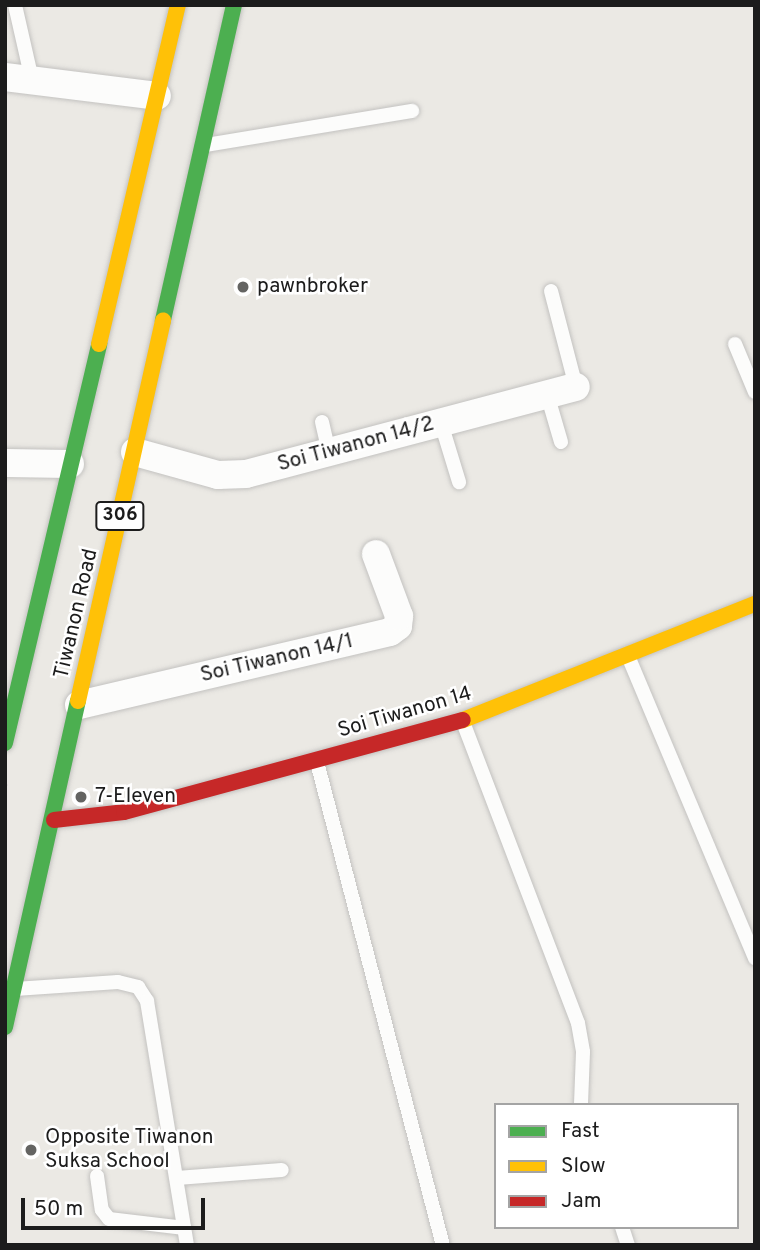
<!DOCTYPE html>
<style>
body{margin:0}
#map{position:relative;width:760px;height:1250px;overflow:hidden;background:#ebe9e4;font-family:Overpass,sans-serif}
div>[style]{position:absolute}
.roads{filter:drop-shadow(0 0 2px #c3c2c0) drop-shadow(0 0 2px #c3c2c0)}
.lane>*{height:14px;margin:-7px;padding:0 7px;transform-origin:7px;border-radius:7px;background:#fcfcfb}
.street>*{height:28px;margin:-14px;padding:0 14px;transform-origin:14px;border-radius:14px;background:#fcfcfb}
.fast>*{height:16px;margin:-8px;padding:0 8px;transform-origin:8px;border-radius:8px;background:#4caf50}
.slow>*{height:16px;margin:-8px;padding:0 8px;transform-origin:8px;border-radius:8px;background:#ffc107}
.jam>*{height:16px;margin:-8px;padding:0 8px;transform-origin:8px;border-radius:8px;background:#c62828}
.rail>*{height:5px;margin-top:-2.5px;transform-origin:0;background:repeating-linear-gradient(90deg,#c9c9c8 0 14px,transparent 0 28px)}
.dots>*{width:19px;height:19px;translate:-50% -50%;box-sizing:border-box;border:4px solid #fff;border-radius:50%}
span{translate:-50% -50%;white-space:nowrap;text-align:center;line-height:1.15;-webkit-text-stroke:5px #fff;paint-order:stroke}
.shield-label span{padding:2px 5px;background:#fff;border:2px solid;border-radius:5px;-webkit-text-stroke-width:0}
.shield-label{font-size:19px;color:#1c1c1c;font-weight:700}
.poi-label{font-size:21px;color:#1c1c1c}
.left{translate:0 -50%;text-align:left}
.street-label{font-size:21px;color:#1c1c1c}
.frame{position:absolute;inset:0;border:7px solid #1c1c1c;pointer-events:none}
.legend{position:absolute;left:494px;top:1103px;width:245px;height:126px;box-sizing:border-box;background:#fff;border:2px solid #a4a4a4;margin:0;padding:9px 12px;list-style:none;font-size:21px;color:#1c1c1c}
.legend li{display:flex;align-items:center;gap:14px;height:35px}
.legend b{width:35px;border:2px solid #a4a4a4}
.scale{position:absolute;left:21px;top:1198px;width:184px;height:32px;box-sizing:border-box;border:4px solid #1c1c1c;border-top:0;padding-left:9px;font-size:21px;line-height:24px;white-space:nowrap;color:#1c1c1c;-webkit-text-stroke:5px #fff;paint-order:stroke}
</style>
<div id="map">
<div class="roads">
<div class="lane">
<i style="left:15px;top:5px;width:77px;rotate:77.2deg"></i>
<i style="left:206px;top:145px;width:209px;rotate:-9.4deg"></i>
<i style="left:551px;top:291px;width:99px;rotate:75.4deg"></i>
<i style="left:735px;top:344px;width:52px;rotate:67.4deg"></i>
<i style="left:547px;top:394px;width:50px;rotate:73.7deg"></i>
<i style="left:322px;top:422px;width:31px;rotate:77deg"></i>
<i style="left:441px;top:423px;width:62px;rotate:73deg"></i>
<i style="left:628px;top:656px;width:328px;rotate:67.2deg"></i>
<i style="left:463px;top:722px;width:322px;rotate:69.1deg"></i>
<i style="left:578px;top:1023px;width:29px;rotate:80deg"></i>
<i style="left:583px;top:1052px;width:53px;rotate:92.2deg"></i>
<i style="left:317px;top:762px;width:499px;rotate:75.4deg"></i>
<i style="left:15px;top:989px;width:103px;rotate:-3.9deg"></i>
<i style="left:118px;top:982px;width:21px;rotate:14deg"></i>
<i style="left:138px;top:987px;width:17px;rotate:57deg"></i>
<i style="left:147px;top:1001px;width:247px;rotate:80.7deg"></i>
<i style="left:97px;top:1176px;width:34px;rotate:82deg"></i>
<i style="left:102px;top:1210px;width:11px;rotate:52deg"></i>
<i style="left:109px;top:1219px;width:76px;rotate:6.8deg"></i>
<i style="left:177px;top:1178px;width:105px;rotate:-4.4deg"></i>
<i style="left:622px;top:1227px;width:19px;rotate:72deg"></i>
</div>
<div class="street">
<i style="left:5px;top:77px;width:153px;rotate:7.1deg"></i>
<i style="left:135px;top:452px;width:86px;rotate:15.5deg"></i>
<i style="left:218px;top:475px;width:28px;rotate:-2deg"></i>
<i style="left:246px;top:474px;width:341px;rotate:-14.8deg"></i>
<i style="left:5px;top:463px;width:65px;rotate:0.9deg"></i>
<i style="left:79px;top:705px;width:319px;rotate:-13.2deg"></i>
<i style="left:390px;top:632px;width:10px;rotate:-37deg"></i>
<i style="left:398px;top:626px;width:10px;rotate:-84deg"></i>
<i style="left:399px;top:616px;width:66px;rotate:-110.4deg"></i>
</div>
<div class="fast">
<i style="left:163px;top:320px;width:323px;rotate:-77.3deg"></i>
<i style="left:5px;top:743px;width:410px;rotate:-76.7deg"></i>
<i style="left:5px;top:1027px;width:334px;rotate:-77.4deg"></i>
</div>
<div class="slow">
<i style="left:99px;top:344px;width:348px;rotate:-76.9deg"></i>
<i style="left:78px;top:701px;width:390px;rotate:-77.4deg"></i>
<i style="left:463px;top:720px;width:314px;rotate:-21.7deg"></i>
</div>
<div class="jam">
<i style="left:54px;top:820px;width:70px;rotate:-6.5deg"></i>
<i style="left:124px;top:812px;width:351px;rotate:-15.2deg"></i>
</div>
</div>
<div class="rail">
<i style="left:5px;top:784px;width:1px;rotate:90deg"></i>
</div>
<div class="dots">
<i style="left:243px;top:287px;background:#646462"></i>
<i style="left:81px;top:797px;background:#646462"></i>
<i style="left:31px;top:1150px;background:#646462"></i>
</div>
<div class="shield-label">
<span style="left:120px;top:516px">306</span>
</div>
<div class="poi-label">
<span class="left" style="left:257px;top:287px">pawnbroker</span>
<span class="left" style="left:95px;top:797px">7-Eleven</span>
<span class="left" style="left:45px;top:1150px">Opposite Tiwanon<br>Suksa School</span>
</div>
<div class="street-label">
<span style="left:356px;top:445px;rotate:-15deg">Soi Tiwanon 14/2</span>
<span style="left:77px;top:614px;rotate:-77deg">Tiwanon Road</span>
<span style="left:277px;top:659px;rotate:-13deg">Soi Tiwanon 14/1</span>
<span style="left:405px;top:713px;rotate:-16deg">Soi Tiwanon 14</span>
</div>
<div class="frame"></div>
<ul class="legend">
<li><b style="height:9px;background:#4caf50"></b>Fast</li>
<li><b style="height:9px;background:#ffc107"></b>Slow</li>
<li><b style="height:9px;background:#c62828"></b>Jam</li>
</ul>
<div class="scale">50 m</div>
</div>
